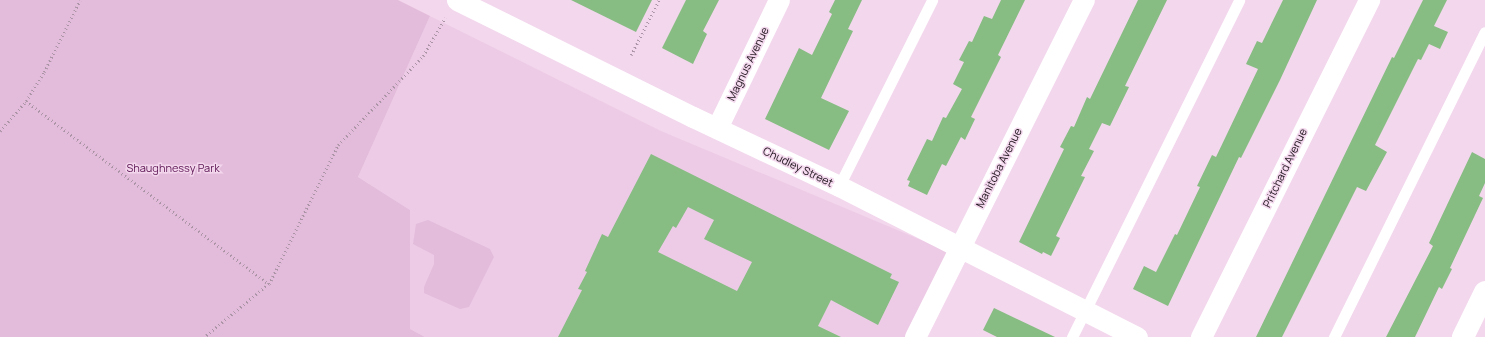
<!DOCTYPE html>
<style>
body{margin:0}
#map{position:relative;width:1485px;height:337px;overflow:hidden;background:#f3d7ed;font-family:Manrope,sans-serif}
div>[style]{position:absolute}
.built>*{inset:0;background:#edcbe6}
.green>*{inset:0;background:#e3bcdb}
.building>*{inset:0;background:#87bc83}
.path>*{height:2.5px;margin-top:-1.25px;transform-origin:0;background:repeating-linear-gradient(90deg,#aa94a5 0 1px,transparent 0 4px)}
.service>*{height:11px;margin:-5.5px;padding:0 5.5px;transform-origin:5.5px;border-radius:5.5px;background:#fff}
.minor>*{height:21px;margin:-10.5px;padding:0 10.5px;transform-origin:10.5px;border-radius:10.5px;background:#fff}
.tertiary>*{height:22px;margin:-11px;padding:0 11px;transform-origin:11px;border-radius:11px;background:#fff}
span{translate:-50% -50%;white-space:nowrap;text-align:center;line-height:1.15;-webkit-text-stroke:3px #f3d7ed;paint-order:stroke}
.street-label{font-size:11px;color:#1f151d}
.park-label{font-size:11px;color:#5d1554}
</style>
<div id="map">
<div class="built">
<i style="clip-path:polygon(430px 16px,661px 131px,952px 253px,911px 337px,425px 337px,410px 329px,410px 210px,358px 177px)"></i>
</div>
<div class="green">
<i style="clip-path:polygon(0 0,398px 0,430px 16px,358px 177px,410px 210px,410px 329px,425px 337px,0 337px)"></i>
<i style="clip-path:polygon(428px 220px,490px 249px,494px 257px,469px 307px,460px 309px,424px 293px,424px 287px,434px 264px,434px 255px,413px 244px,416px 224px)"></i>
</div>
<div class="building">
<i style="clip-path:polygon(571px 0,652px 0,636px 32px)"></i>
<i style="clip-path:polygon(686px 0,719px 0,703px 31px,707px 34px,693px 64px,662px 48px)"></i>
<i style="clip-path:polygon(835px 0,862px 0,848px 29px,853px 31px,821px 98px,849px 111px,829px 150px,765px 119px,799px 48px,812px 55px,832px 14px,829px 12px)"></i>
<i style="clip-path:polygon(1001px 0,1025px 0,998px 55px,1001px 57px,971px 117px,975px 119px,965px 140px,961px 137px,946px 166px,942px 164px,927px 195px,908px 186px,910px 181px,907px 180px,927px 139px,932px 141px,943px 117px,946px 118px,962px 89px,953px 84px,964px 62px,959px 60px,969px 41px,972px 42px,984px 16px,992px 19px)"></i>
<i style="clip-path:polygon(1138px 0,1167px 0,1125px 86px,1129px 87px,1110px 126px,1102px 123px,1089px 149px,1094px 151px,1081px 176px,1085px 177px,1056px 236px,1060px 238px,1051px 256px,1043px 252px,1042px 254px,1019px 242px,1064px 149px,1060px 147px,1071px 126px,1074px 127px,1087px 97px,1090px 99px)"></i>
<i style="clip-path:polygon(1283px 0,1317px 0,1280px 80px,1241px 158px,1239px 157px,1168px 306px,1133px 289px,1144px 266px,1156px 272px,1175px 234px,1177px 235px,1200px 187px,1197px 186px,1212px 155px,1216px 157px,1258px 69px,1246px 64px,1257px 41px,1262px 43px)"></i>
<i style="clip-path:polygon(1423px 0,1447px 0,1434px 26px,1448px 32px,1440px 49px,1429px 44px,1421px 60px,1418px 59px,1375px 145px,1387px 152px,1366px 191px,1357px 187px,1282px 337px,1256px 337px,1392px 57px,1394px 58px)"></i>
<i style="clip-path:polygon(1472px 152px,1485px 159px,1485px 183px,1479px 196px,1483px 198px,1450px 268px,1452px 269px,1442px 289px,1439px 287px,1415px 337px,1386px 337px,1433px 246px,1429px 243px)"></i>
<i style="clip-path:polygon(evenodd,651px 154px,892px 274px,890px 278px,899px 282px,878px 325px,831px 300px,818px 326px,841px 337px,558px 337px,582px 290px,578px 289px,587px 272px,585px 271px,602px 234px,608px 237px,651px 154px,688px 207px,714px 220px,704px 239px,752px 262px,737px 291px,658px 252px,673px 226px,676px 228px,688px 207px)"></i>
<i style="clip-path:polygon(994px 308px,1055px 337px,997px 337px,983px 330px)"></i>
</div>
<div class="path">
<i style="left:631px;top:55px;width:62px;rotate:-63deg"></i>
<i style="left:26px;top:101px;width:304px;rotate:37deg"></i>
<i style="left:269px;top:284px;width:83px;rotate:140.4deg"></i>
<i style="left:0;top:131px;width:40px;rotate:-49deg"></i>
<i style="left:26px;top:101px;width:34px;rotate:-58deg"></i>
<i style="left:44px;top:72px;width:80px;rotate:-63.4deg"></i>
<i style="left:269px;top:284px;width:155px;rotate:-63.6deg"></i>
<i style="left:338px;top:145px;width:123px;rotate:-46.3deg"></i>
<i style="left:423px;top:56px;width:44px;rotate:-59.9deg"></i>
</div>
<div class="service">
<i style="left:839px;top:186px;width:208px;rotate:-63.4deg"></i>
<i style="left:1072px;top:337px;width:376px;rotate:-63.6deg"></i>
<i style="left:1334px;top:337px;width:340px;rotate:-63.7deg"></i>
</div>
<div class="minor">
<i style="left:457px;top:0;width:263px;rotate:26.4deg"></i>
<i style="left:693px;top:117px;width:161px;rotate:25.3deg"></i>
<i style="left:839px;top:186px;width:334px;rotate:26.9deg"></i>
<i style="left:717px;top:128px;width:142px;rotate:-64.2deg"></i>
<i style="left:915px;top:337px;width:377px;rotate:-63.4deg"></i>
<i style="left:1201px;top:337px;width:377px;rotate:-63.5deg"></i>
</div>
<div class="tertiary">
<i style="left:1463px;top:337px;width:50px;rotate:-63.9deg"></i>
</div>
<div class="street-label">
<span style="left:748px;top:64px;rotate:-64deg">Magnus Avenue</span>
<span style="left:798px;top:167px;rotate:26deg">Chudley Street</span>
<span style="left:999px;top:168px;rotate:-63deg">Manitoba Avenue</span>
<span style="left:1285px;top:168px;rotate:-64deg">Pritchard Avenue</span>
</div>
<div class="park-label">
<span style="left:173px;top:168px">Shaughnessy Park</span>
</div>
</div>
